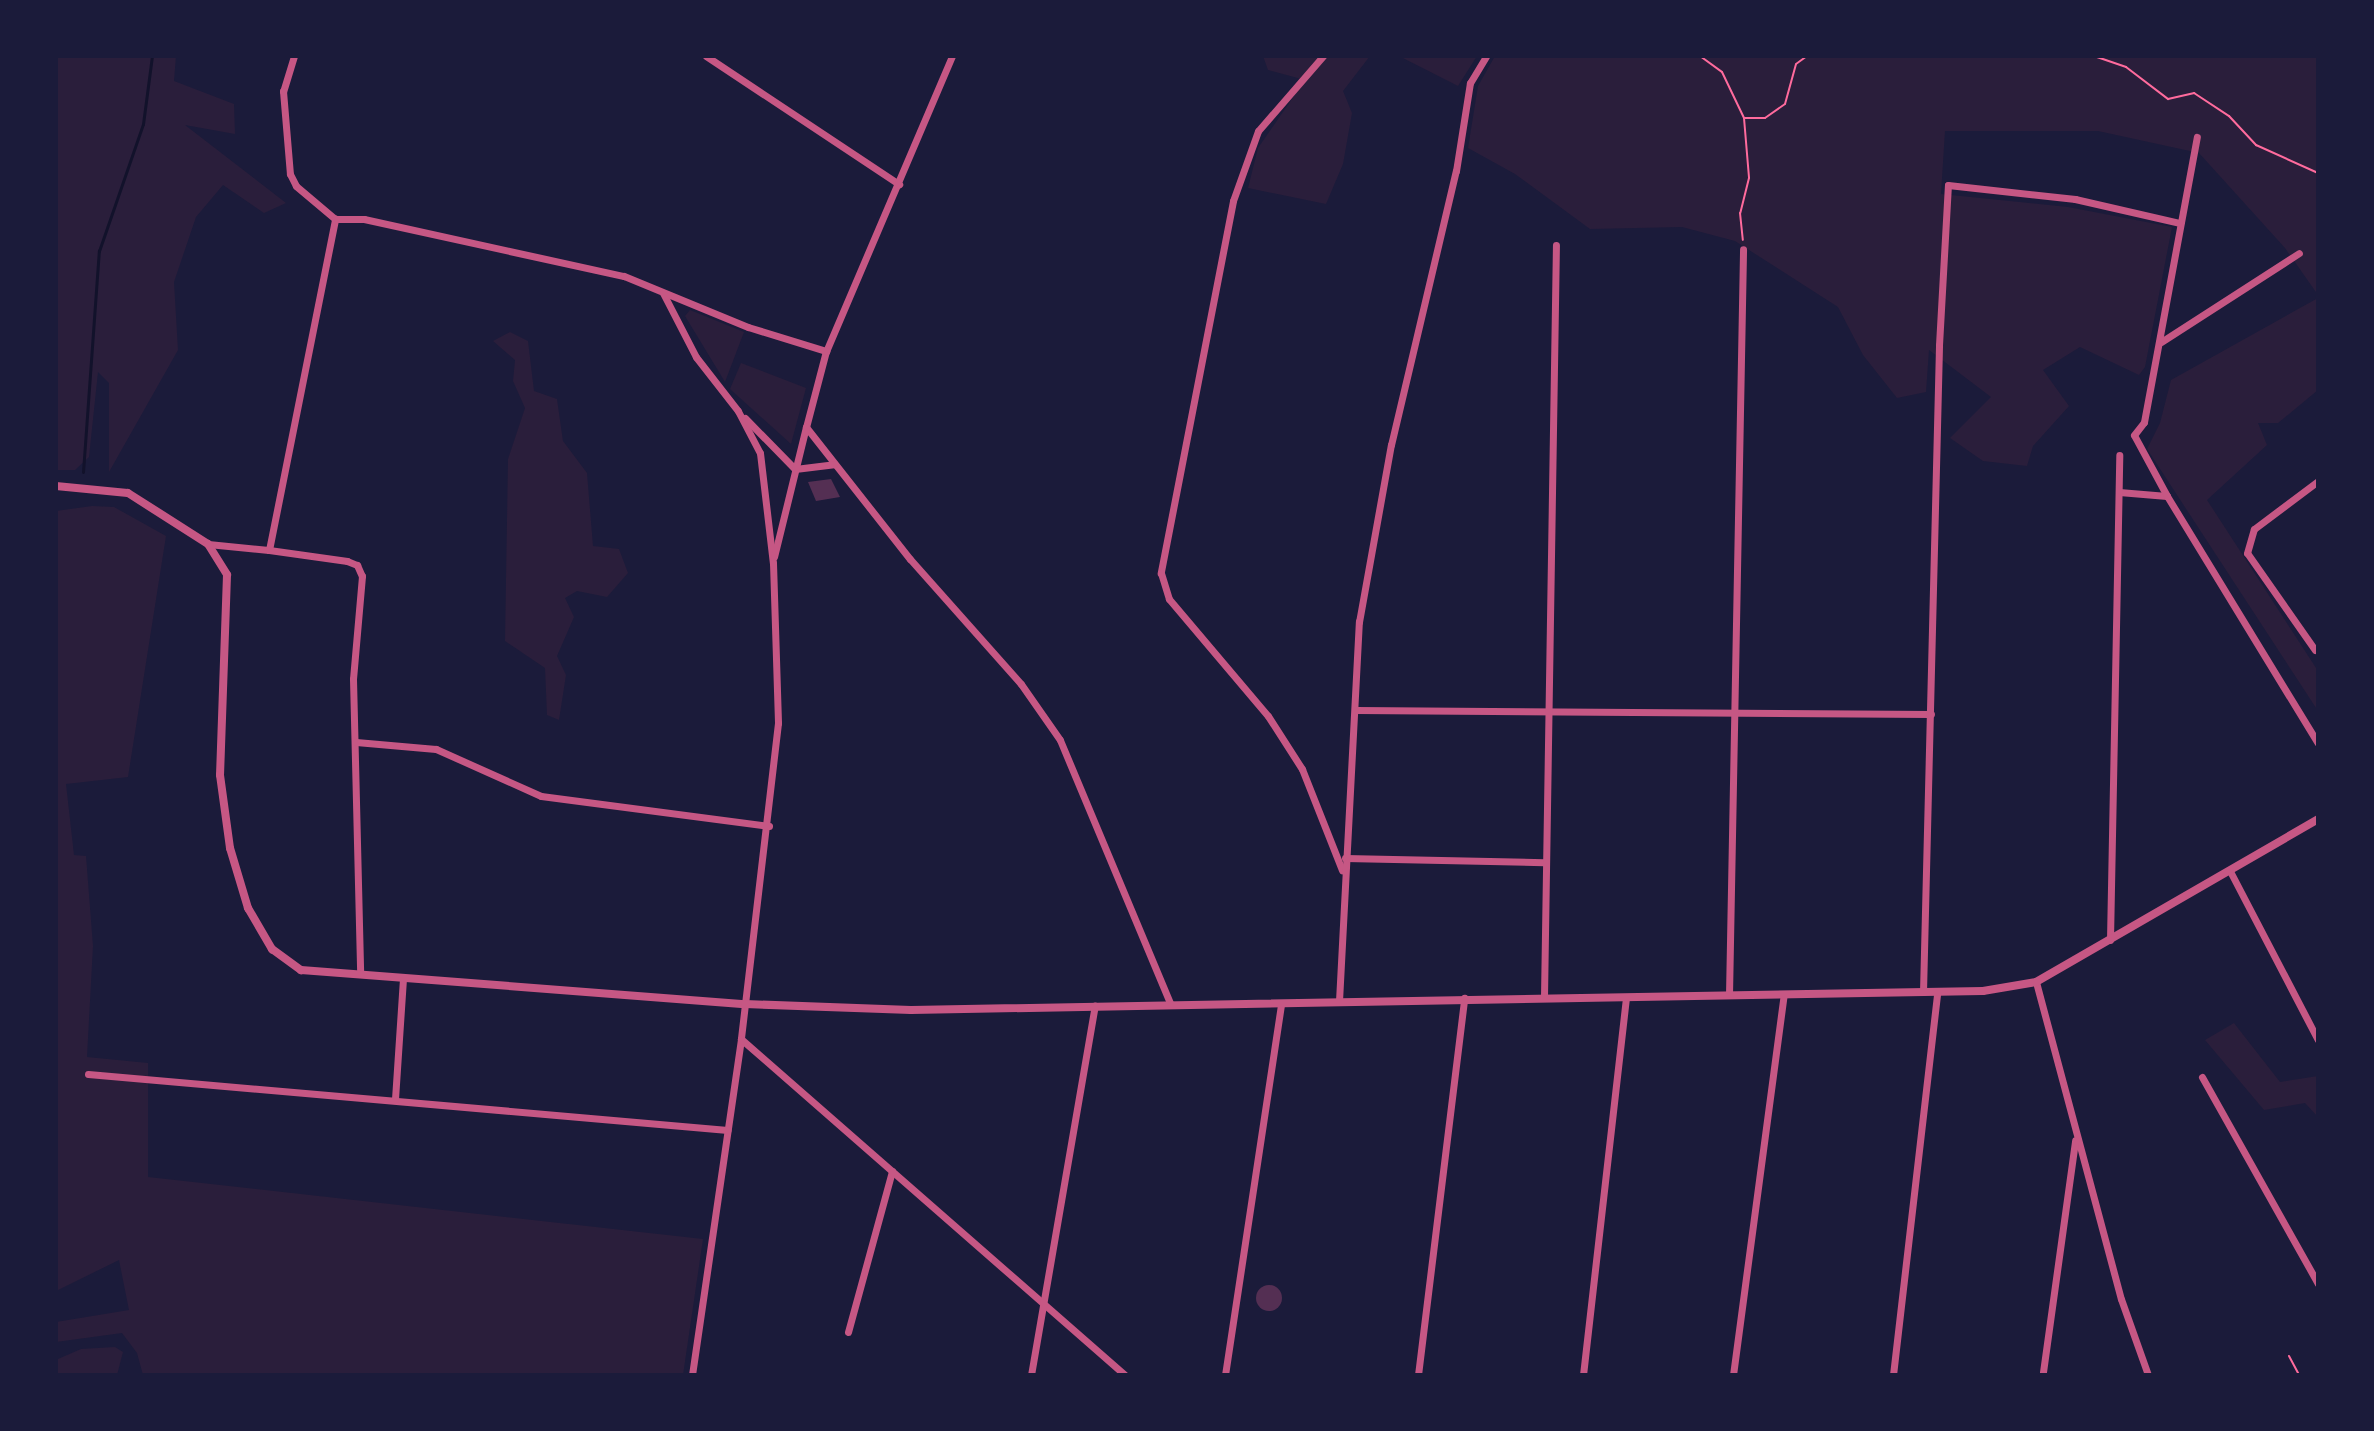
<!DOCTYPE html>
<style>
body{margin:0}
#map{position:relative;width:2374px;height:1431px;overflow:hidden;background:#1b1b3a;font-family:Ubuntu,sans-serif}
div>[style]{position:absolute}
.green>*{inset:0;background:#2a1e3b}
.stream>*{height:3px;margin:-1.5px;padding:0 1.5px;transform-origin:1.5px;border-radius:1.5px;background:#12122b}
.building>*{inset:0;background:#542f53}
.round{border-radius:50%}
.path>*{height:2px;margin:-1px;padding:0 1px;transform-origin:1px;border-radius:1px;background:#ff6b9d}
.minor>*{height:7px;margin:-3.5px;padding:0 3.5px;transform-origin:3.5px;border-radius:3.5px;background:#c65784}
.tertiary>*{height:8px;margin:-4px;padding:0 4px;transform-origin:4px;border-radius:4px;background:#c65784}
span{translate:-50% -50%;white-space:nowrap;text-align:center;line-height:1.15;-webkit-text-stroke:8px #1b1b3a;paint-order:stroke}
.frame{position:absolute;inset:0;border:58px solid #1b1b3a;pointer-events:none}
</style>
<div id="map">
<div class="green">
<i style="clip-path:polygon(56px 56px,176px 56px,174px 81px,234px 104px,235px 134px,185px 125px,286px 203px,264px 213px,223px 185px,196px 217px,174px 282px,178px 350px,109px 472px,109px 383px,98px 372px,89px 457px,75px 470px,56px 470px)"></i>
<i style="clip-path:polygon(1263px 56px,1370px 56px,1343px 91px,1352px 113px,1343px 164px,1326px 204px,1248px 188px,1258px 148px,1305px 80px,1268px 70px)"></i>
<i style="clip-path:polygon(1399px 56px,1477px 56px,1458px 86px)"></i>
<i style="clip-path:polygon(1495px 56px,2318px 56px,2318px 295px,2285px 248px,2199px 153px,2098px 131px,1945px 131px,1941px 194px,2068px 207px,2172px 227px,2145px 367px,2139px 375px,2080px 347px,2043px 370px,2069px 406px,2033px 446px,2027px 466px,1983px 461px,1950px 438px,1991px 397px,1929px 350px,1926px 392px,1897px 398px,1863px 355px,1838px 307px,1735px 241px,1682px 227px,1590px 229px,1515px 174px,1468px 148px,1478px 86px)"></i>
<i style="clip-path:polygon(2318px 298px,2318px 390px,2278px 423px,2258px 423px,2267px 445px,2207px 500px,2318px 671px,2318px 711px,2147px 449px,2160px 423px,2171px 380px)"></i>
<i style="clip-path:polygon(690px 310px,744px 332px,725px 382px,685px 316px)"></i>
<i style="clip-path:polygon(510px 332px,528px 341px,534px 391px,557px 399px,563px 441px,587px 473px,593px 546px,619px 549px,628px 573px,607px 597px,577px 591px,565px 598px,574px 617px,557px 656px,566px 675px,559px 720px,547px 715px,545px 668px,505px 641px,508px 459px,525px 408px,513px 381px,515px 360px,493px 341px)"></i>
<i style="clip-path:polygon(741px 363px,806px 388px,791px 444px,730px 389px)"></i>
<i style="clip-path:polygon(92px 506px,114px 507px,166px 536px,128px 777px,66px 784px,74px 855px,86px 856px,93px 946px,87px 1057px,148px 1063px,148px 1177px,703px 1239px,683px 1375px,143px 1375px,137px 1353px,122px 1333px,56px 1342px,56px 1322px,129px 1310px,119px 1260px,56px 1291px,56px 511px)"></i>
<i style="clip-path:polygon(2234px 1023px,2280px 1082px,2318px 1076px,2318px 1117px,2305px 1103px,2264px 1110px,2205px 1040px)"></i>
<i style="clip-path:polygon(115px 1347px,123px 1352px,117px 1375px,56px 1375px,58px 1359px,81px 1349px)"></i>
</div>
<div class="stream">
<i style="left:83px;top:472px;width:222px;rotate:-85.9deg"></i>
<i style="left:99px;top:251px;width:134px;rotate:-70.9deg"></i>
<i style="left:143px;top:124px;width:69px;rotate:-82.5deg"></i>
</div>
<div class="building">
<i style="clip-path:polygon(831px 479px,840px 497px,816px 501px,808px 482px)"></i>
<i class="round" style="left:1256px;top:1285px;width:26px;height:26px"></i>
</div>
<div class="path">
<i style="left:1700px;top:56px;width:27px;rotate:36deg"></i>
<i style="left:1722px;top:72px;width:51px;rotate:64.4deg"></i>
<i style="left:1744px;top:118px;width:60px;rotate:85.2deg"></i>
<i style="left:1749px;top:178px;width:36px;rotate:104deg"></i>
<i style="left:1740px;top:213px;width:27px;rotate:84deg"></i>
<i style="left:2094px;top:56px;width:34px;rotate:19deg"></i>
<i style="left:2126px;top:67px;width:53px;rotate:37.3deg"></i>
<i style="left:2168px;top:99px;width:27px;rotate:-13deg"></i>
<i style="left:2194px;top:93px;width:42px;rotate:33.3deg"></i>
<i style="left:2229px;top:116px;width:40px;rotate:47deg"></i>
<i style="left:2256px;top:145px;width:68px;rotate:24.3deg"></i>
<i style="left:1745px;top:118px;width:20px"></i>
<i style="left:1765px;top:118px;width:24px;rotate:-35deg"></i>
<i style="left:1785px;top:104px;width:41px;rotate:-74.6deg"></i>
<i style="left:1796px;top:64px;width:14px;rotate:-36deg"></i>
<i style="left:2289px;top:1356px;width:21px;rotate:62deg"></i>
</div>
<div class="minor">
<i style="left:294px;top:56px;width:37px;rotate:107deg"></i>
<i style="left:283px;top:91px;width:83px;rotate:85.2deg"></i>
<i style="left:290px;top:174px;width:13px;rotate:63deg"></i>
<i style="left:296px;top:186px;width:51px;rotate:40.2deg"></i>
<i style="left:706px;top:56px;width:232px;rotate:33.6deg"></i>
<i style="left:952px;top:56px;width:321px;rotate:113.1deg"></i>
<i style="left:826px;top:351px;width:79px;rotate:104.7deg"></i>
<i style="left:806px;top:427px;width:168px;rotate:51.8deg"></i>
<i style="left:910px;top:559px;width:167px;rotate:48.4deg"></i>
<i style="left:1021px;top:684px;width:68px;rotate:55.1deg"></i>
<i style="left:1060px;top:740px;width:285px;rotate:67.3deg"></i>
<i style="left:1323px;top:56px;width:99px;rotate:130.9deg"></i>
<i style="left:1258px;top:131px;width:74px;rotate:109.7deg"></i>
<i style="left:1233px;top:201px;width:379px;rotate:101deg"></i>
<i style="left:1161px;top:573px;width:27px;rotate:73deg"></i>
<i style="left:1169px;top:599px;width:153px;rotate:49.8deg"></i>
<i style="left:1268px;top:716px;width:63px;rotate:57.3deg"></i>
<i style="left:1302px;top:769px;width:109px;rotate:68.4deg"></i>
<i style="left:335px;top:219px;width:29px"></i>
<i style="left:364px;top:219px;width:266px;rotate:12.4deg"></i>
<i style="left:624px;top:276px;width:134px;rotate:22.4deg"></i>
<i style="left:748px;top:327px;width:82px;rotate:17.1deg"></i>
<i style="left:663px;top:293px;width:72px;rotate:62.7deg"></i>
<i style="left:696px;top:357px;width:68px;rotate:52.1deg"></i>
<i style="left:738px;top:411px;width:47px;rotate:62.4deg"></i>
<i style="left:760px;top:453px;width:111px;rotate:83.3deg"></i>
<i style="left:773px;top:563px;width:160px;rotate:88.2deg"></i>
<i style="left:778px;top:723px;width:318px;rotate:96.7deg"></i>
<i style="left:741px;top:1039px;width:340px;rotate:98.3deg"></i>
<i style="left:2161px;top:342px;width:164px;rotate:-32.8deg"></i>
<i style="left:745px;top:418px;width:71px;rotate:45.6deg"></i>
<i style="left:795px;top:469px;width:39px;rotate:-7deg"></i>
<i style="left:2119px;top:492px;width:48px;rotate:4.8deg"></i>
<i style="left:2167px;top:496px;width:289px;rotate:58.6deg"></i>
<i style="left:2167px;top:496px;width:69px;rotate:-118.4deg"></i>
<i style="left:2134px;top:435px;width:16px;rotate:-52deg"></i>
<i style="left:2144px;top:422px;width:290px;rotate:-79.5deg"></i>
<i style="left:208px;top:544px;width:61px;rotate:5.6deg"></i>
<i style="left:269px;top:550px;width:338px;rotate:-78.7deg"></i>
<i style="left:269px;top:550px;width:79px;rotate:8deg"></i>
<i style="left:347px;top:561px;width:11px;rotate:22deg"></i>
<i style="left:357px;top:565px;width:12px;rotate:66deg"></i>
<i style="left:362px;top:576px;width:103px;rotate:95deg"></i>
<i style="left:353px;top:679px;width:295px;rotate:88.6deg"></i>
<i style="left:774px;top:557px;width:134px;rotate:-76.2deg"></i>
<i style="left:2315px;top:650px;width:118px;rotate:-125deg"></i>
<i style="left:2247px;top:553px;width:25px;rotate:-74deg"></i>
<i style="left:2254px;top:529px;width:80px;rotate:-36.9deg"></i>
<i style="left:1356px;top:710px;width:575px;rotate:0.4deg"></i>
<i style="left:356px;top:742px;width:80px;rotate:5deg"></i>
<i style="left:436px;top:749px;width:115px;rotate:24.1deg"></i>
<i style="left:541px;top:796px;width:230px;rotate:7.5deg"></i>
<i style="left:1345px;top:858px;width:199px;rotate:1.2deg"></i>
<i style="left:2231px;top:873px;width:188px;rotate:62.5deg"></i>
<i style="left:2110px;top:940px;width:485px;rotate:-88.9deg"></i>
<i style="left:2036px;top:982px;width:328px;rotate:75deg"></i>
<i style="left:2121px;top:1299px;width:81px;rotate:70.4deg"></i>
<i style="left:1923px;top:992px;width:647px;rotate:-88.58deg"></i>
<i style="left:1939px;top:345px;width:160px;rotate:-86.8deg"></i>
<i style="left:1948px;top:185px;width:128px;rotate:6.3deg"></i>
<i style="left:2075px;top:199px;width:108px;rotate:12.9deg"></i>
<i style="left:1729px;top:995px;width:746px;rotate:-88.92deg"></i>
<i style="left:1544px;top:997px;width:752px;rotate:-89.09deg"></i>
<i style="left:1339px;top:1001px;width:380px;rotate:-87deg"></i>
<i style="left:1359px;top:622px;width:180px;rotate:-79.8deg"></i>
<i style="left:1391px;top:445px;width:282px;rotate:-76.7deg"></i>
<i style="left:1456px;top:171px;width:89px;rotate:-81deg"></i>
<i style="left:1470px;top:83px;width:31px;rotate:-59deg"></i>
<i style="left:741px;top:1039px;width:510px;rotate:41.19deg"></i>
<i style="left:88px;top:1074px;width:642px;rotate:5deg"></i>
<i style="left:2202px;top:1077px;width:237px;rotate:60.7deg"></i>
<i style="left:395px;top:1099px;width:122px;rotate:-86.2deg"></i>
<i style="left:848px;top:1332px;width:167px;rotate:-74.7deg"></i>
<i style="left:2043px;top:1372px;width:234px;rotate:-82.1deg"></i>
<i style="left:1031px;top:1375px;width:375px;rotate:-80.2deg"></i>
<i style="left:1225px;top:1375px;width:376px;rotate:-81.4deg"></i>
<i style="left:1418px;top:1375px;width:380px;rotate:-83deg"></i>
<i style="left:1583px;top:1375px;width:380px;rotate:-83.5deg"></i>
<i style="left:1733px;top:1375px;width:383px;rotate:-82.4deg"></i>
<i style="left:1893px;top:1375px;width:386px;rotate:-83.4deg"></i>
</div>
<div class="tertiary">
<i style="left:56px;top:486px;width:72px;rotate:5.6deg"></i>
<i style="left:128px;top:493px;width:95px;rotate:32.5deg"></i>
<i style="left:208px;top:544px;width:36px;rotate:58deg"></i>
<i style="left:227px;top:575px;width:200px;rotate:92deg"></i>
<i style="left:220px;top:775px;width:74px;rotate:82.2deg"></i>
<i style="left:230px;top:848px;width:63px;rotate:73.3deg"></i>
<i style="left:248px;top:908px;width:48px;rotate:59.7deg"></i>
<i style="left:272px;top:949px;width:36px;rotate:36deg"></i>
<i style="left:301px;top:970px;width:445px;rotate:4.4deg"></i>
<i style="left:745px;top:1004px;width:166px;rotate:2.1deg"></i>
<i style="left:911px;top:1010px;width:1072px;rotate:-1.02deg"></i>
<i style="left:1983px;top:991px;width:54px;rotate:-9.6deg"></i>
<i style="left:2036px;top:982px;width:326px;rotate:-30deg"></i>
</div>
<div class="frame"></div>
</div>
